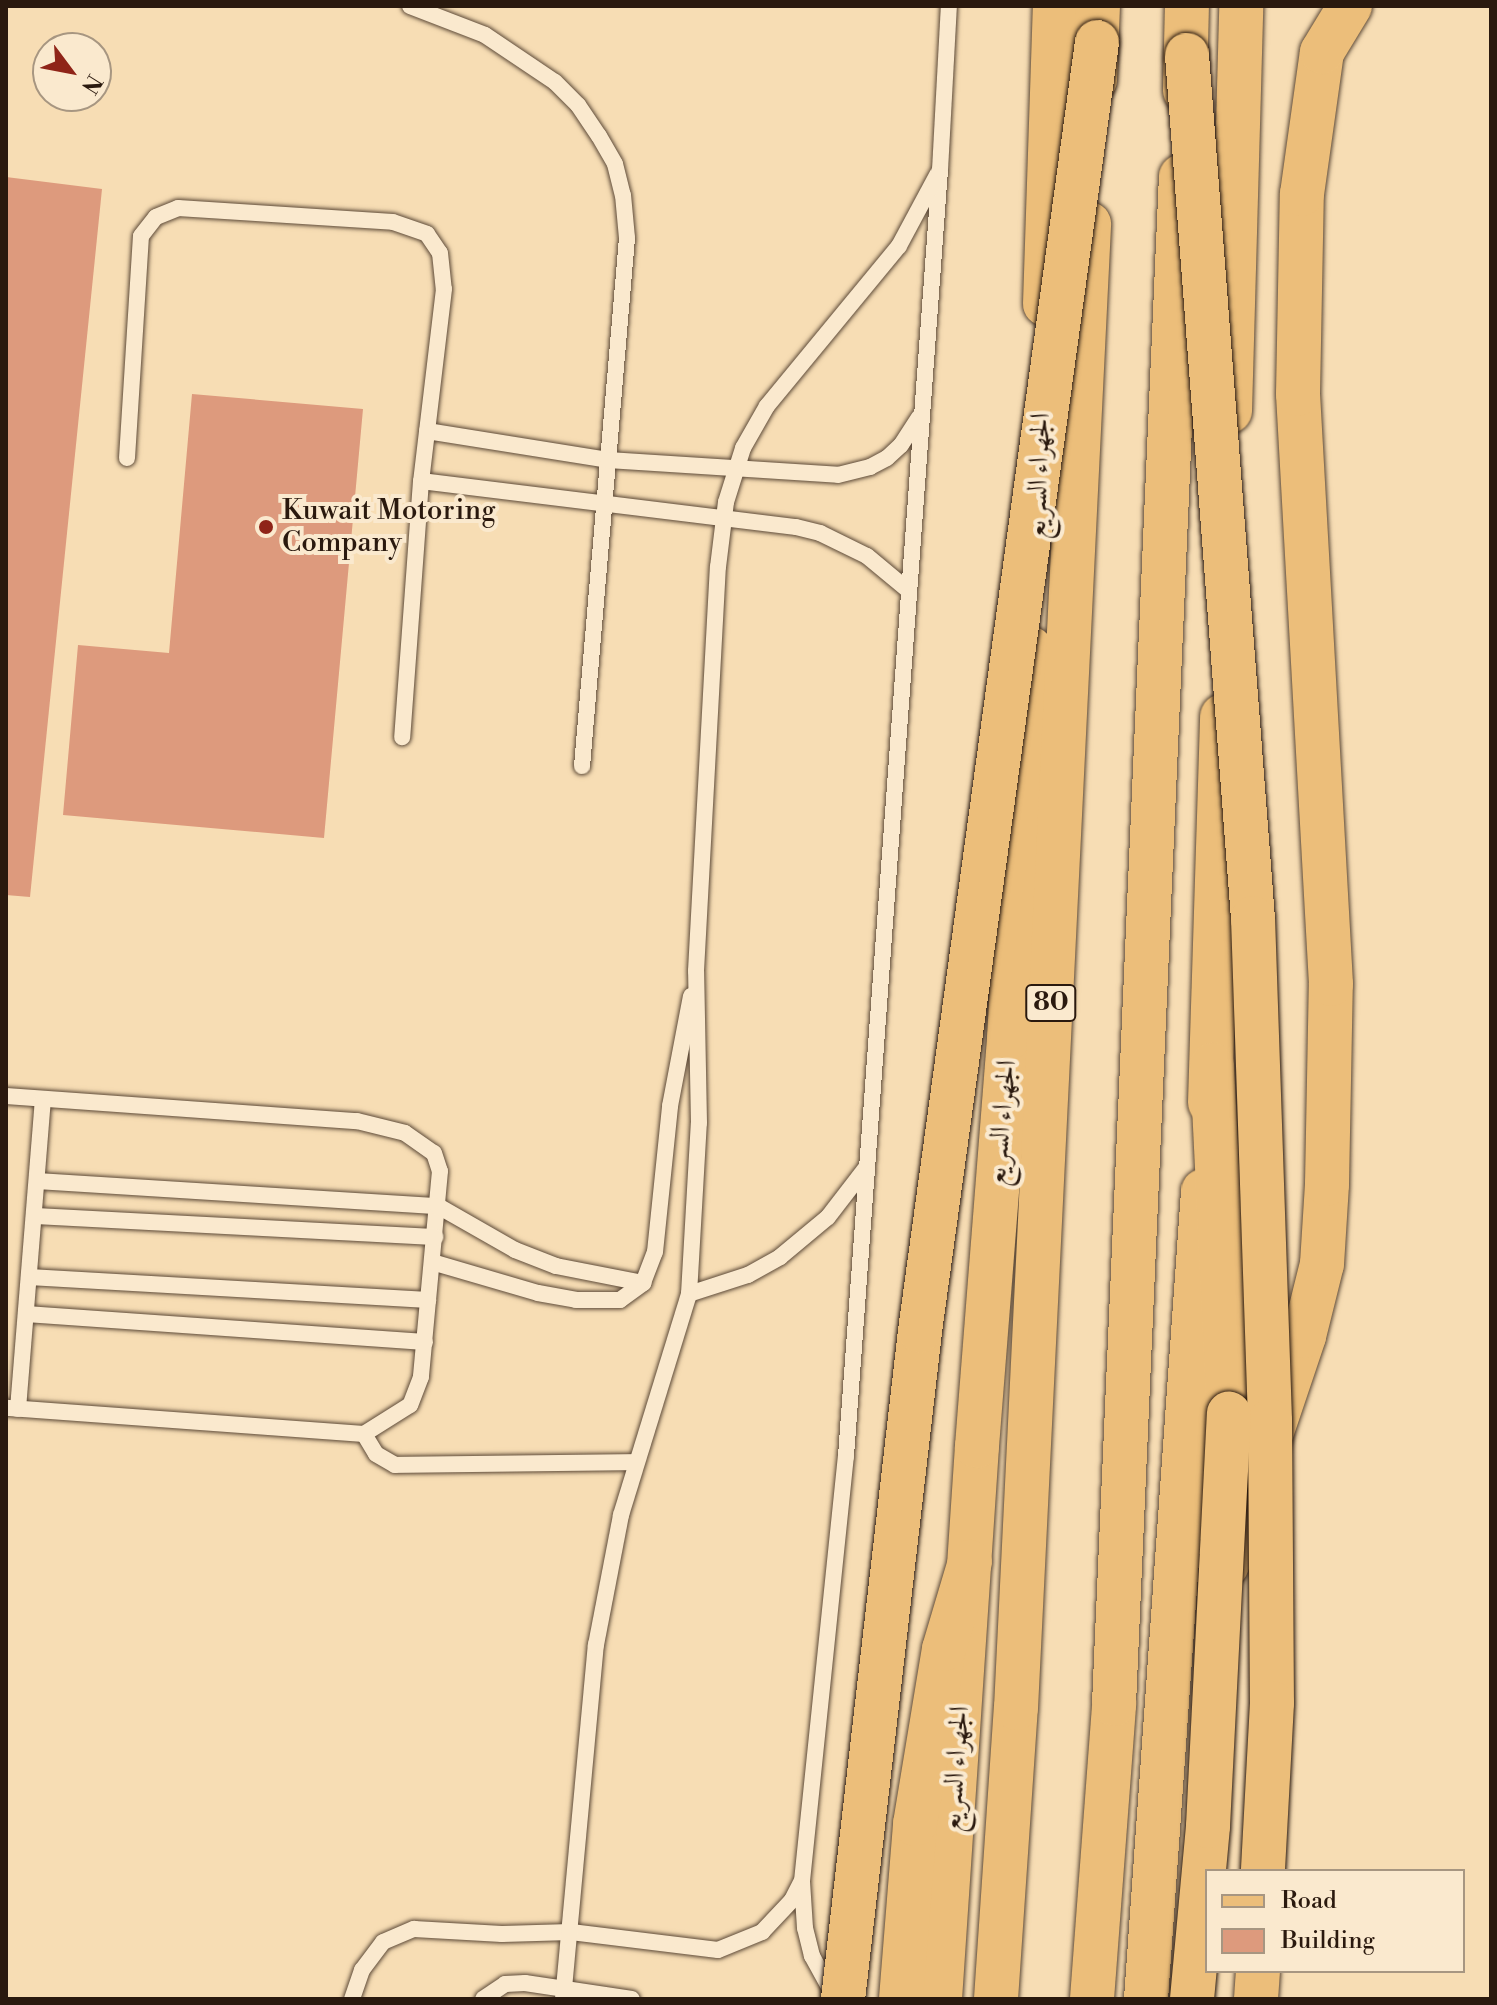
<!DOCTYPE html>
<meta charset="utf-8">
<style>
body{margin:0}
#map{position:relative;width:1497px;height:2005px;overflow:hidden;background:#f7ddb4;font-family:"Libre Bodoni",Amiri,serif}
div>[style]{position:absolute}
.building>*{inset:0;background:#dd9a7d}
.roads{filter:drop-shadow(0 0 2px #5d4a38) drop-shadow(0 0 2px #5d4a38)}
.service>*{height:16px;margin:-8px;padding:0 8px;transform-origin:8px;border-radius:8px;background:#fae9ce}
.primary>*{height:44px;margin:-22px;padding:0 22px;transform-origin:22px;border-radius:22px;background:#ecbe7a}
.motorway>*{height:44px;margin:-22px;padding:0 22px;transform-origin:22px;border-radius:22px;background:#ecbe7a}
.bridges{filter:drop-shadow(0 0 2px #2a190e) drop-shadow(0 0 2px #2a190e)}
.motorway-bridge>*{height:44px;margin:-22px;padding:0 22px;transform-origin:22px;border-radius:22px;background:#ecbe7a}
.dots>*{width:22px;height:22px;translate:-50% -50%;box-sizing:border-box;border:4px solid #fae9ce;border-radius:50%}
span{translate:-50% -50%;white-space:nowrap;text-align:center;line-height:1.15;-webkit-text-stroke:8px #fae9ce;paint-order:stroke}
.shield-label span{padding:2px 6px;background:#fae9ce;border:2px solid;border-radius:6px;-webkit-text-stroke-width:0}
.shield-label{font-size:26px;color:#2a190e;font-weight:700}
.street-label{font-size:28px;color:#2a190e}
.poi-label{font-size:28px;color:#2a190e}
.left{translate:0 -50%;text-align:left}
.frame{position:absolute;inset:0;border:8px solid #2a190e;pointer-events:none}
.legend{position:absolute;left:1205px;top:1869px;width:260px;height:104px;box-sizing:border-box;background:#fae9ce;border:2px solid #a79681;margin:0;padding:10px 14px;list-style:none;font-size:24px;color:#2a190e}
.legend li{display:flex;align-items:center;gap:16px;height:40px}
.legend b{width:40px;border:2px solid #a79681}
.north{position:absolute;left:32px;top:32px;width:80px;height:80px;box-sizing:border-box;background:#fae9ce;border:2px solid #a79681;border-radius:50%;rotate:122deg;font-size:22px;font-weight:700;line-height:32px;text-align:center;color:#2a190e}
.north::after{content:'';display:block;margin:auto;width:28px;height:36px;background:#8f2418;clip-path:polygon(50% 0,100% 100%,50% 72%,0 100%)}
</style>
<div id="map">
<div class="building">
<i style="clip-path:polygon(6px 177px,102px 189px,30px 897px,6px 895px)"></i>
<i style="clip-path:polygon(192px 394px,363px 409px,324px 838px,63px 815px,78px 645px,169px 653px)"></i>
</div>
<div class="roads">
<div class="service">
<i style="left:410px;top:6px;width:80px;rotate:21.1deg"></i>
<i style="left:485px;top:35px;width:84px;rotate:33.9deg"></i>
<i style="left:555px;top:82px;width:33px;rotate:45deg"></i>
<i style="left:578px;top:105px;width:37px;rotate:56deg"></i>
<i style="left:599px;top:136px;width:32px;rotate:60deg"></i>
<i style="left:615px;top:164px;width:32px;rotate:76deg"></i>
<i style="left:623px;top:195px;width:43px;rotate:84.7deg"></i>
<i style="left:627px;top:238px;width:530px;rotate:94.87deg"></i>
<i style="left:427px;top:431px;width:183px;rotate:9.1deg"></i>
<i style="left:608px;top:460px;width:230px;rotate:3.7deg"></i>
<i style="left:838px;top:475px;width:33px;rotate:-14deg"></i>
<i style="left:870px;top:467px;width:19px;rotate:-28deg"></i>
<i style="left:887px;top:458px;width:19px;rotate:-43deg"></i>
<i style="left:901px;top:445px;width:33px;rotate:-57deg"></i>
<i style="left:127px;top:458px;width:222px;rotate:-86.4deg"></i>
<i style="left:141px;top:236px;width:24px;rotate:-52deg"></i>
<i style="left:156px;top:217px;width:24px;rotate:-22deg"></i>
<i style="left:178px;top:208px;width:215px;rotate:3.7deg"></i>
<i style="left:393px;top:222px;width:36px;rotate:19deg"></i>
<i style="left:427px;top:234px;width:23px;rotate:56deg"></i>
<i style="left:440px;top:253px;width:36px;rotate:84deg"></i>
<i style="left:444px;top:289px;width:193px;rotate:96.8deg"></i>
<i style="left:421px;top:481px;width:257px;rotate:94.2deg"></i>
<i style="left:421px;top:481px;width:378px;rotate:7deg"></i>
<i style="left:796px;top:527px;width:25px;rotate:14deg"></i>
<i style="left:820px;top:533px;width:52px;rotate:26.1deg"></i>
<i style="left:867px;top:556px;width:53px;rotate:39.7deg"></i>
<i style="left:6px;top:1096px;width:352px;rotate:4.1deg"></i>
<i style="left:357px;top:1121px;width:49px;rotate:14deg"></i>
<i style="left:405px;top:1133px;width:35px;rotate:35deg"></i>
<i style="left:434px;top:1153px;width:19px;rotate:72deg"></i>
<i style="left:440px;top:1171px;width:207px;rotate:95.3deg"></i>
<i style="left:421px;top:1377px;width:30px;rotate:111deg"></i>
<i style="left:410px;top:1405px;width:54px;rotate:147.8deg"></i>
<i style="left:364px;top:1434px;width:359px;rotate:-175.8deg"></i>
<i style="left:37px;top:1181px;width:402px;rotate:3.6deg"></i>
<i style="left:438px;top:1206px;width:89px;rotate:29.7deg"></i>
<i style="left:515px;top:1250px;width:44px;rotate:21.3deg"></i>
<i style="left:556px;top:1266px;width:89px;rotate:11.1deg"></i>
<i style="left:34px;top:1216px;width:402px;rotate:3deg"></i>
<i style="left:432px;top:1262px;width:110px;rotate:16.3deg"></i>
<i style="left:538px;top:1293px;width:39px;rotate:10deg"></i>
<i style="left:576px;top:1300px;width:44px"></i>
<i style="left:620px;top:1300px;width:29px;rotate:-36deg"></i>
<i style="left:643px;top:1283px;width:33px;rotate:-69deg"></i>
<i style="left:655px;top:1252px;width:147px;rotate:-84.1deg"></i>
<i style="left:670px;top:1106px;width:112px;rotate:-79.2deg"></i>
<i style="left:29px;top:1277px;width:400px;rotate:3.3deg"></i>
<i style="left:689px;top:1294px;width:62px;rotate:-17.9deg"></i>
<i style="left:748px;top:1275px;width:37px;rotate:-29deg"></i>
<i style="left:780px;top:1257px;width:62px;rotate:-39.8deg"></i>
<i style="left:828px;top:1217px;width:61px;rotate:-52.4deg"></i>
<i style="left:26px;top:1314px;width:400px;rotate:4deg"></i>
<i style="left:18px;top:1409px;width:311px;rotate:-85.4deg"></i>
<i style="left:364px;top:1434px;width:23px;rotate:59deg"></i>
<i style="left:376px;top:1454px;width:22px;rotate:30deg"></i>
<i style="left:395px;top:1465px;width:241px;rotate:-0.7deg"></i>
<i style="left:834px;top:1996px;width:46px;rotate:-118.8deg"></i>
<i style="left:812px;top:1956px;width:29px;rotate:-104deg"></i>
<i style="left:805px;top:1928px;width:47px;rotate:-93.7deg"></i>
<i style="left:802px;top:1881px;width:427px;rotate:-84.1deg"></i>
<i style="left:846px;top:1456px;width:1289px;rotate:-85.82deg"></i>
<i style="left:940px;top:170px;width:164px;rotate:-86.9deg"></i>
<i style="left:352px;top:1999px;width:31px;rotate:-71deg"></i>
<i style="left:362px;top:1970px;width:35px;rotate:-53deg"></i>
<i style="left:383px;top:1942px;width:34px;rotate:-23deg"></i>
<i style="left:414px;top:1929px;width:88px;rotate:3.3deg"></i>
<i style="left:502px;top:1934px;width:69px;rotate:-1.7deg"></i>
<i style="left:571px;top:1932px;width:148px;rotate:7deg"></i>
<i style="left:718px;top:1950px;width:48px;rotate:-22.2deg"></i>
<i style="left:762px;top:1932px;width:44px;rotate:-46.8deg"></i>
<i style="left:792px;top:1900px;width:20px;rotate:-63deg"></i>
<i style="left:483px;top:1999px;width:27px;rotate:-34deg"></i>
<i style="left:505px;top:1984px;width:20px;rotate:-3deg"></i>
<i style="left:525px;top:1983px;width:108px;rotate:8.5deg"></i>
<i style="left:563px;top:1999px;width:356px;rotate:-84.7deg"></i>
<i style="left:596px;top:1645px;width:132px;rotate:-79.1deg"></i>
<i style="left:621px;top:1515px;width:231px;rotate:-72.9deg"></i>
<i style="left:689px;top:1294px;width:171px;rotate:-86.7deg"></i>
<i style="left:699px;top:1123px;width:152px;rotate:-91.1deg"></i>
<i style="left:696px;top:971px;width:405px;rotate:-86.9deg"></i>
<i style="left:718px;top:567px;width:65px;rotate:-83deg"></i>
<i style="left:726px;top:502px;width:57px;rotate:-72.5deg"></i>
<i style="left:743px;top:448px;width:48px;rotate:-60.3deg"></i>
<i style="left:767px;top:406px;width:207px;rotate:-50.5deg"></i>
<i style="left:899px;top:246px;width:81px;rotate:-61.8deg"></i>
</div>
<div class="primary">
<i style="left:1045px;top:304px;width:298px;rotate:-88.1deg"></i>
<i style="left:1230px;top:411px;width:405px;rotate:-88.4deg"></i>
<i style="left:1210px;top:1103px;width:387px;rotate:-88.2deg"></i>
<i style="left:1227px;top:1565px;width:242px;rotate:-71.4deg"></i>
<i style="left:1304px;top:1336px;width:74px;rotate:-76deg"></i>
<i style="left:1322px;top:1264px;width:80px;rotate:-86.4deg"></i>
<i style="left:1327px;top:1184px;width:200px;rotate:-88.9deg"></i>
<i style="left:1331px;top:984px;width:591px;rotate:-93.2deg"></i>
<i style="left:1298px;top:394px;width:200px;rotate:-88.9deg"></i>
<i style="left:1302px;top:194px;width:143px;rotate:-82deg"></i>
<i style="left:1322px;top:52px;width:54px;rotate:-58.7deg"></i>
<i style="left:940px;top:1999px;width:554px;rotate:-86.17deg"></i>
<i style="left:977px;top:1446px;width:409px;rotate:-85.5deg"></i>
<i style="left:1009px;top:1038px;width:390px;rotate:-86.8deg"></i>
<i style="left:1146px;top:1999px;width:810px;rotate:-85.96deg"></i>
</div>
<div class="motorway">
<i style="left:1095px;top:80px;width:74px;rotate:-87.7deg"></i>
<i style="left:1185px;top:91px;width:85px;rotate:-88.7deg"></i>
<i style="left:1212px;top:1065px;width:349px;rotate:87.2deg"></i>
<i style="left:901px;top:1999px;width:176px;rotate:-85.4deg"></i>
<i style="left:915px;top:1824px;width:177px;rotate:-80.6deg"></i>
<i style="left:944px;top:1649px;width:91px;rotate:-73.4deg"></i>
<i style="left:996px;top:1999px;width:292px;rotate:-86.1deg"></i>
<i style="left:1016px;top:1708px;width:1486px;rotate:-87.18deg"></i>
<i style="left:1092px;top:1999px;width:296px;rotate:-85.7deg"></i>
<i style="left:1114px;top:1704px;width:1529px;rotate:-87.49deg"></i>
<i style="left:1256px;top:1999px;width:28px;rotate:-86deg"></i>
</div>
</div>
<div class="bridges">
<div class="motorway-bridge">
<i style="left:1187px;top:55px;width:866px;rotate:85.63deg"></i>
<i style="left:1253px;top:918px;width:503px;rotate:88.06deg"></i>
<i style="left:1270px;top:1421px;width:282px;rotate:89.6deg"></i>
<i style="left:1272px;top:1703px;width:168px;rotate:93.1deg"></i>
<i style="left:843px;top:1999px;width:672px;rotate:-83.42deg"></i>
<i style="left:920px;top:1331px;width:1301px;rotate:-82.18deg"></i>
<i style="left:1192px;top:1999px;width:174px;rotate:-84.7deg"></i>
<i style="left:1208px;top:1826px;width:413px;rotate:-87.1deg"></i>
</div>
</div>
<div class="dots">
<i style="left:266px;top:527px;background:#8f2418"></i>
</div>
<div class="shield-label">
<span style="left:1051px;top:1003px">80</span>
</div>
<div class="street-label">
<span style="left:1039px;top:476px;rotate:-88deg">الجهراء السريع</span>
<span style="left:1002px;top:1123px;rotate:-85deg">الجهراء السريع</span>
<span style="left:956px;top:1769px;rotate:-86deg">الجهراء السريع</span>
</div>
<div class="poi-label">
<span class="left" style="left:282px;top:527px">Kuwait Motoring<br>Company</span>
</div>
<div class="frame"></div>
<ul class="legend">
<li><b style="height:10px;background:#ecbe7a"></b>Road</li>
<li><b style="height:22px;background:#dd9a7d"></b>Building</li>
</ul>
<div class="north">N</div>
</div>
